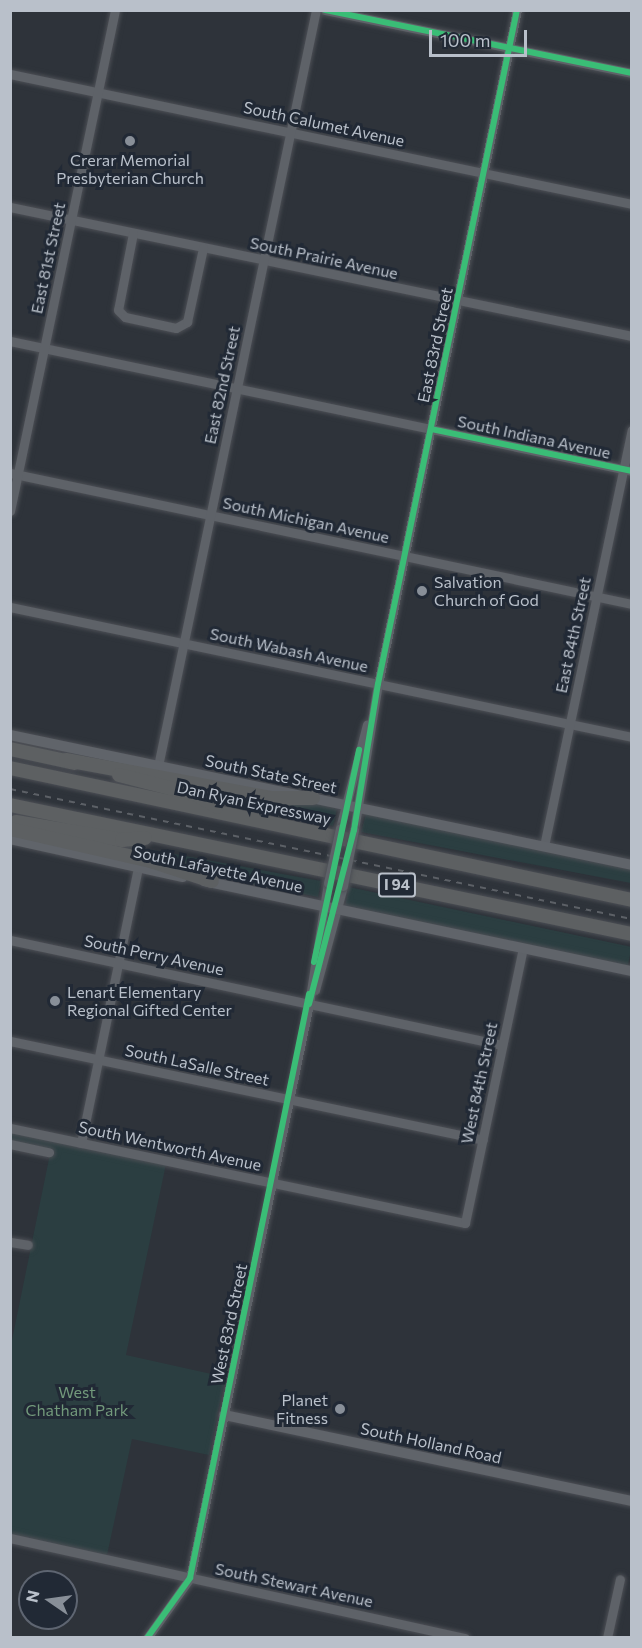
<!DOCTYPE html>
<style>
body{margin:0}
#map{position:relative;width:642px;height:1648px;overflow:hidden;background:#2e333a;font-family:Commissioner,sans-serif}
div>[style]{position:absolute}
.green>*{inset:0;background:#2b3e41;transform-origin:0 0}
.roads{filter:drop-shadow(0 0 2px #4c4f55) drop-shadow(0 0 2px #4c4f55)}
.minor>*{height:9px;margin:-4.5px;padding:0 4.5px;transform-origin:4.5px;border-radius:4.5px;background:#5e6268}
.major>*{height:10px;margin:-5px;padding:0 5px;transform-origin:5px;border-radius:5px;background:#60646a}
.highway>*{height:14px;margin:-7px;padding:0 7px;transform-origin:7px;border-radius:7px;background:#5d6062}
.rail>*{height:2px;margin-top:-1px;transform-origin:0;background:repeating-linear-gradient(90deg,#5c6066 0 6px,transparent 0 12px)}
.bridges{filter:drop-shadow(0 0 2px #4c4f55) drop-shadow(0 0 2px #4c4f55)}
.minor-bridge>*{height:9px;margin:-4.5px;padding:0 4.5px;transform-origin:4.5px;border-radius:4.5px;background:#5e6268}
.cycleway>*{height:6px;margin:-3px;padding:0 3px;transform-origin:3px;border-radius:3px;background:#3abd76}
.dots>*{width:16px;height:16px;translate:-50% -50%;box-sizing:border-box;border:3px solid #212935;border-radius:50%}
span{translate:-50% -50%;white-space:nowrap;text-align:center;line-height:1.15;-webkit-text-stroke:6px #212935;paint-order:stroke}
.shield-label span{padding:2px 4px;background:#212935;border:2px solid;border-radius:4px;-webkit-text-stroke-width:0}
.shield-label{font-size:15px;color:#b9c0ca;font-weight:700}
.street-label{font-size:16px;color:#b9c0ca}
.poi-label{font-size:16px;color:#b9c0ca}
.left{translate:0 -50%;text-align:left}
.right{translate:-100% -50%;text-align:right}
.park-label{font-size:16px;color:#72997b}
.frame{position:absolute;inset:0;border:12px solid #b9c0ca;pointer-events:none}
.north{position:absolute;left:18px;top:1570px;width:60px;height:60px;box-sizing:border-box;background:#212935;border:2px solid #5e6571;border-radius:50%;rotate:283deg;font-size:16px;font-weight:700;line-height:24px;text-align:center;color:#b9c0ca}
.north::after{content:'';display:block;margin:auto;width:21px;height:27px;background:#888f98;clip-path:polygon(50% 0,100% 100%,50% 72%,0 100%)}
.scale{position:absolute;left:429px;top:30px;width:98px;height:27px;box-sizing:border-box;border:3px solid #b9c0ca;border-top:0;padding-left:8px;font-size:18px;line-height:21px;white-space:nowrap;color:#b9c0ca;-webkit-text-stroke:4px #212935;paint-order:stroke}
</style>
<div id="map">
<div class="green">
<i style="clip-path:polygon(130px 775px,321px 805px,337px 809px,333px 826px)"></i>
<i style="clip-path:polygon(366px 814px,631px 870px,631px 883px,361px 832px)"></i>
<i style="clip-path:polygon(22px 826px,321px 881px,318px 897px,237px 881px)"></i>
<i style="left:349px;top:887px;width:289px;height:19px;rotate:12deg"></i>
<i style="clip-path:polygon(10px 1131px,166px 1164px,126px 1355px,225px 1377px,209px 1455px,132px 1439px,107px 1555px,11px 1535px,11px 1345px,51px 1149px,11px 1140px)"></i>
</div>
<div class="roads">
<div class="minor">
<i style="left:325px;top:10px;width:313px;rotate:11.6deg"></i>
<i style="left:10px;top:74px;width:635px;rotate:11.81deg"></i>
<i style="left:10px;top:207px;width:635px;rotate:11.72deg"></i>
<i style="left:133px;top:233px;width:78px;rotate:101deg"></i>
<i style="left:118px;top:310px;width:10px;rotate:45deg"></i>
<i style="left:125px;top:317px;width:52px;rotate:12.2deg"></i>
<i style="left:176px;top:328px;width:13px;rotate:-29deg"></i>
<i style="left:187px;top:322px;width:76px;rotate:-77.8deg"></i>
<i style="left:10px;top:341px;width:635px;rotate:11.81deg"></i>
<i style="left:10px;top:473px;width:636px;rotate:11.89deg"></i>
<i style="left:10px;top:511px;width:512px;rotate:-78.16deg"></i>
<i style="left:10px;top:607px;width:635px;rotate:11.81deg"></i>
<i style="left:158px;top:766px;width:772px;rotate:-78.2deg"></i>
<i style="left:340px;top:828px;width:107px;rotate:-75.4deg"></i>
<i style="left:354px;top:830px;width:148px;rotate:-80.7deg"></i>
<i style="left:378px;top:684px;width:688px;rotate:-78.35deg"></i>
<i style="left:544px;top:846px;width:425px;rotate:-78.1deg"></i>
<i style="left:10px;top:940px;width:503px;rotate:12.05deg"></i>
<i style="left:315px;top:990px;width:108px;rotate:-74.9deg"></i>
<i style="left:10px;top:1041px;width:483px;rotate:11.8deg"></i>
<i style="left:10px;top:1128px;width:465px;rotate:11.8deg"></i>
<i style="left:465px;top:1223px;width:281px;rotate:-78.1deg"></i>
<i style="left:81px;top:1143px;width:282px;rotate:-78.3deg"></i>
<i style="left:10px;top:1144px;width:40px;rotate:12deg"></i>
<i style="left:10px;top:1242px;width:18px;rotate:9deg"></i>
<i style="left:10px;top:1538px;width:466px;rotate:12.4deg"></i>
<i style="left:147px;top:1638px;width:74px;rotate:-54.4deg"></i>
<i style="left:190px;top:1578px;width:586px;rotate:-78.29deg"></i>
<i style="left:309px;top:1004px;width:122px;rotate:-81.1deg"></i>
<i style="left:607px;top:1638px;width:60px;rotate:-77.6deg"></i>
</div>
<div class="major">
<i style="left:10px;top:735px;width:635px;rotate:11.81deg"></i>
<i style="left:10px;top:839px;width:177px;rotate:12.4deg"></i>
<i style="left:204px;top:881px;width:437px;rotate:11.9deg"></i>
<i style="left:224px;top:1415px;width:417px;rotate:11.9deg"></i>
</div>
<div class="highway">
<i style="left:10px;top:749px;width:66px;rotate:12.2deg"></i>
<i style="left:66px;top:760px;width:208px;rotate:10.5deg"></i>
<i style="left:271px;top:798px;width:42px"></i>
<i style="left:10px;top:768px;width:636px;rotate:11.98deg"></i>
<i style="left:119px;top:775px;width:81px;rotate:14.4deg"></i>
<i style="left:197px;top:795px;width:23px;rotate:31deg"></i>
<i style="left:10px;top:805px;width:635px;rotate:11.72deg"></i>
<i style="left:16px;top:822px;width:108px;rotate:9.6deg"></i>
<i style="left:122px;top:840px;width:23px;rotate:-5deg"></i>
<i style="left:10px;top:829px;width:145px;rotate:12.8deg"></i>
<i style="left:151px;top:861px;width:64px;rotate:18.2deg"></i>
</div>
</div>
<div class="rail">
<i style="left:10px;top:789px;width:635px;rotate:11.81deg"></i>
</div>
<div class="bridges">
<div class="minor-bridge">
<i style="left:328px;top:883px;width:56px;rotate:-77.7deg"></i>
<i style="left:343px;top:886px;width:57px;rotate:-78.9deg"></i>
</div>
</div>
<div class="cycleway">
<i style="left:325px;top:10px;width:313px;rotate:11.6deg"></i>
<i style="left:431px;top:429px;width:205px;rotate:11.8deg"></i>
<i style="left:314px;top:962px;width:217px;rotate:-78deg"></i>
<i style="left:309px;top:1004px;width:180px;rotate:-75.5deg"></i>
<i style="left:354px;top:830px;width:148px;rotate:-80.7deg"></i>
<i style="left:378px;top:684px;width:688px;rotate:-78.35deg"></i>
<i style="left:147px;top:1638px;width:74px;rotate:-54.4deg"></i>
<i style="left:190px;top:1578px;width:596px;rotate:-78.48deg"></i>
</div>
<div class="dots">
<i style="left:130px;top:141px;background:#888f98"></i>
<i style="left:422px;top:591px;background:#888f98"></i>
<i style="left:55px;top:1001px;background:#888f98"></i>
<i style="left:340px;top:1409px;background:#888f98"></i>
</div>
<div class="shield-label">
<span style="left:397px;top:885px">I 94</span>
</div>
<div class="street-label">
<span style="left:324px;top:124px;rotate:12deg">South Calumet Avenue</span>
<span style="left:48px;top:258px;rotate:-78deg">East 81st Street</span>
<span style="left:324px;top:258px;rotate:12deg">South Prairie Avenue</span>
<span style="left:435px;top:345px;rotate:-78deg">East 83rd Street</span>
<span style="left:222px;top:385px;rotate:-78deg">East 82nd Street</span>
<span style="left:534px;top:437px;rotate:12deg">South Indiana Avenue</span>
<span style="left:306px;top:520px;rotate:12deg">South Michigan Avenue</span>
<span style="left:573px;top:635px;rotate:-78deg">East 84th Street</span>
<span style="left:289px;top:650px;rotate:12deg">South Wabash Avenue</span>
<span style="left:271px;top:774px;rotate:12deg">South State Street</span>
<span style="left:254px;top:803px;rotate:12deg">Dan Ryan Expressway</span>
<span style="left:218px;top:869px;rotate:12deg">South Lafayette Avenue</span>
<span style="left:154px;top:955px;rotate:12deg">South Perry Avenue</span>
<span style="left:197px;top:1065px;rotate:12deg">South LaSalle Street</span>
<span style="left:479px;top:1083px;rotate:-78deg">West 84th Street</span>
<span style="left:170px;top:1146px;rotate:12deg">South Wentworth Avenue</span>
<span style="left:229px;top:1324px;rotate:-78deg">West 83rd Street</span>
<span style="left:431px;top:1443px;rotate:12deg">South Holland Road</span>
<span style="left:294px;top:1585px;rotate:12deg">South Stewart Avenue</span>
</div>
<div class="poi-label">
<span style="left:130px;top:169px">Crerar Memorial<br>Presbyterian Church</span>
<span class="left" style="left:434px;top:591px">Salvation<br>Church of God</span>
<span class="left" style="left:67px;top:1001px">Lenart Elementary<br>Regional Gifted Center</span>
<span class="right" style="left:328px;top:1409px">Planet<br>Fitness</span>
</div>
<div class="park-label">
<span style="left:77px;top:1401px">West<br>Chatham Park</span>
</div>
<div class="frame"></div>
<div class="north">N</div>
<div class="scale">100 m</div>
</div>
